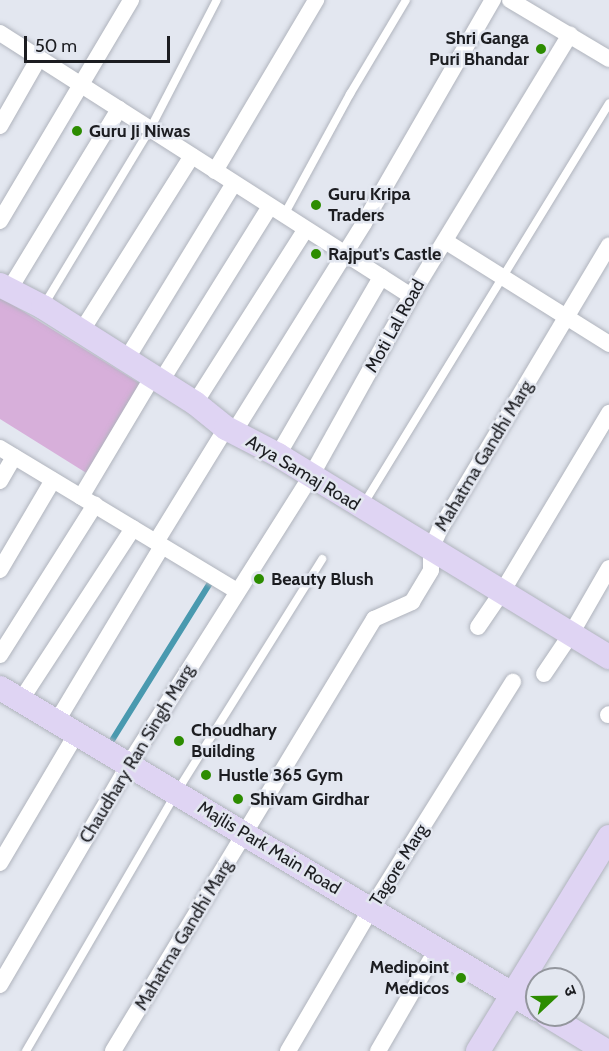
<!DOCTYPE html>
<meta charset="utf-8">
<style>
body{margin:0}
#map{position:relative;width:609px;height:1051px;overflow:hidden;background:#e3e7f0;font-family:Cabin,"Noto Sans Devanagari",sans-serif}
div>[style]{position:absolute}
.green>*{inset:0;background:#d7afda}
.stream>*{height:6px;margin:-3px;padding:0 3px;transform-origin:3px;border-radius:3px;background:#4999af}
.roads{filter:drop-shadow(0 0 2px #b0b4bd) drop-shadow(0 0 2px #b0b4bd)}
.lane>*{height:8px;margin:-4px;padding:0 4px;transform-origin:4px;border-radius:4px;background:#fff}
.street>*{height:16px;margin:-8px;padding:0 8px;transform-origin:8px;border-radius:8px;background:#fff}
.secondary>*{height:24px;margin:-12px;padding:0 12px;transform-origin:12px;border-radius:12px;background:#dfd4f3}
.dots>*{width:16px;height:16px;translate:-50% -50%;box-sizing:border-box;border:3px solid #e3e7f0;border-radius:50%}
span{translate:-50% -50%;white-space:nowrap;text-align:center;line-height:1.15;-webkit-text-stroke:5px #e3e7f0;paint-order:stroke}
.poi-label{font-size:18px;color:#1c1d21;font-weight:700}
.right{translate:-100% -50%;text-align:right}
.left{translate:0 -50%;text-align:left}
.street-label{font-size:18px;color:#1c1d21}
.north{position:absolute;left:525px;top:967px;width:60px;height:60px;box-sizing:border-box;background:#e3e7f0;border:2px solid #93969d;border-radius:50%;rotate:68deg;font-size:16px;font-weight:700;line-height:24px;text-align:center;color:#1c1d21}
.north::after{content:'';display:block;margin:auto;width:21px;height:27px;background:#2c8c00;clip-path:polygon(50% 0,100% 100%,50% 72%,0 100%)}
.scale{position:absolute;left:24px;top:36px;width:146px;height:27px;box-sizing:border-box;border:3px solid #1c1d21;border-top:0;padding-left:8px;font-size:18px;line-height:21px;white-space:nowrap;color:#1c1d21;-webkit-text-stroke:4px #e3e7f0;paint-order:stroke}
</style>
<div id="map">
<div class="green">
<i style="clip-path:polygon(0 297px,142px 385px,88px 474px,0 419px)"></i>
</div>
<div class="stream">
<i style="left:111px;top:742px;width:191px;rotate:-58.1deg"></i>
</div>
<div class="roads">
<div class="lane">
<i style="left:284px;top:215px;width:138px;rotate:-61.4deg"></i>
<i style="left:350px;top:94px;width:109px;rotate:-59.2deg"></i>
<i style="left:44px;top:305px;width:205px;rotate:-58.9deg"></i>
<i style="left:150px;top:129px;width:145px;rotate:-62.6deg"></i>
<i style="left:363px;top:505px;width:471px;rotate:-58.5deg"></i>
<i style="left:26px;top:1051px;width:298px;rotate:-59.8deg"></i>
<i style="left:176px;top:793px;width:276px;rotate:-58deg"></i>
</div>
<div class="street">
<i style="left:510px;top:0;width:115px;rotate:30.8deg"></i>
<i style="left:0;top:33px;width:488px;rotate:32.6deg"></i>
<i style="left:0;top:126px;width:78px;rotate:-60.2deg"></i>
<i style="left:215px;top:171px;width:199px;rotate:-59.4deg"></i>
<i style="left:0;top:221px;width:257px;rotate:-59.3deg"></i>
<i style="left:445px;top:241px;width:194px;rotate:32.1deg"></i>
<i style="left:9px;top:290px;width:212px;rotate:-58.7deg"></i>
<i style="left:81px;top:332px;width:208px;rotate:-57.8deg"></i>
<i style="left:126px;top:360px;width:207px;rotate:-58.6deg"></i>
<i style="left:160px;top:383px;width:208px;rotate:-58.1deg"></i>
<i style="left:195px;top:403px;width:206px;rotate:-57.5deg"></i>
<i style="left:234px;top:432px;width:246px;rotate:-58.1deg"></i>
<i style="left:364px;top:223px;width:258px;rotate:-60deg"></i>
<i style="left:0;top:448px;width:277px;rotate:31.1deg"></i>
<i style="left:278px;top:455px;width:206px;rotate:-59.9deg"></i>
<i style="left:0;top:481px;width:28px;rotate:-60deg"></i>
<i style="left:81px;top:497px;width:139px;rotate:-59.2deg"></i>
<i style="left:156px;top:542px;width:134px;rotate:-58.4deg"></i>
<i style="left:0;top:570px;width:104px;rotate:-59.5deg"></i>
<i style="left:478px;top:627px;width:42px;rotate:-55.6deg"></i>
<i style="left:502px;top:592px;width:209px;rotate:-59.1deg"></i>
<i style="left:0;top:655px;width:178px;rotate:-57.7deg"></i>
<i style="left:544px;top:674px;width:48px;rotate:-56deg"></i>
<i style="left:571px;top:634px;width:76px;rotate:-60.1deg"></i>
<i style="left:21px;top:700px;width:205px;rotate:-56.9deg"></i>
<i style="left:608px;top:715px;width:1px;rotate:-45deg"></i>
<i style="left:57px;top:721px;width:204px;rotate:-59deg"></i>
<i style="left:0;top:863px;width:151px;rotate:-59.4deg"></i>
<i style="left:0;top:985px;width:256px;rotate:-59.7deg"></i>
<i style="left:129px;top:764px;width:341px;rotate:-57.7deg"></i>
<i style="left:311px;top:476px;width:206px;rotate:-60.9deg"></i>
<i style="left:411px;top:296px;width:306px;rotate:-58.7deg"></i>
<i style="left:113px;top:1051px;width:505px;rotate:-58.86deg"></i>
<i style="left:374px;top:619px;width:42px;rotate:-24.1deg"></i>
<i style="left:412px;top:602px;width:37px;rotate:-59deg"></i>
<i style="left:431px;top:570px;width:21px;rotate:-90deg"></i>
<i style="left:431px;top:549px;width:22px;rotate:-66deg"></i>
<i style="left:440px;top:529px;width:330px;rotate:-59.2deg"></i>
<i style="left:288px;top:1051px;width:164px;rotate:-59.7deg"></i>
<i style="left:371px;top:909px;width:268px;rotate:-58deg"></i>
<i style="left:378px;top:1051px;width:118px;rotate:-60deg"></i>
</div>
<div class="secondary">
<i style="left:0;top:285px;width:48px;rotate:27.1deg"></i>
<i style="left:43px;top:307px;width:180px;rotate:32.3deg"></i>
<i style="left:195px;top:403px;width:40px;rotate:39deg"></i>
<i style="left:226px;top:428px;width:59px;rotate:27.4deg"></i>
<i style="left:278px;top:455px;width:388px;rotate:31.4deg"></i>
<i style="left:0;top:688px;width:626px;rotate:30.87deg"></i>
<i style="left:547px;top:1015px;width:69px;rotate:31.4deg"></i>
<i style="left:478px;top:1051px;width:251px;rotate:-58.5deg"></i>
</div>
</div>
<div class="dots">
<i style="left:541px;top:49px;background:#2c8c00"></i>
<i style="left:77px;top:131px;background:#2c8c00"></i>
<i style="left:316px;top:205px;background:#2c8c00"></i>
<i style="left:316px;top:254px;background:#2c8c00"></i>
<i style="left:259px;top:579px;background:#2c8c00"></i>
<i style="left:179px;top:741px;background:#2c8c00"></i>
<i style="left:206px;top:775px;background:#2c8c00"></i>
<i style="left:238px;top:799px;background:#2c8c00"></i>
<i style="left:461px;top:978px;background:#2c8c00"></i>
</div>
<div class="poi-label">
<span class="right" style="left:529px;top:49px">Shri Ganga<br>Puri Bhandar</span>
<span class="left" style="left:89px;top:131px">Guru Ji Niwas</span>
<span class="left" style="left:328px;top:205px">Guru Kripa<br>Traders</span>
<span class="left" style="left:328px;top:254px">Rajput's Castle</span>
<span class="left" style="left:271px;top:579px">Beauty Blush</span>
<span class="left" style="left:191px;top:741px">Choudhary<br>Building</span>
<span class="left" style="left:218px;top:775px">Hustle 365 Gym</span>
<span class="left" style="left:250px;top:799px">Shivam Girdhar</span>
<span class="right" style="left:449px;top:978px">Medipoint<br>Medicos</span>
</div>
<div class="street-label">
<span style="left:395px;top:326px;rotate:-61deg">Moti Lal Road</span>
<span style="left:484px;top:456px;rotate:-59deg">Mahatma Gandhi Marg</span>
<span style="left:303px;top:473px;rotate:31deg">Arya Samaj Road</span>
<span style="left:137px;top:754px;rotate:-59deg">Chaudhary Ran Singh Marg</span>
<span style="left:269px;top:848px;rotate:31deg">Majlis Park Main Road</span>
<span style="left:399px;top:865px;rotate:-58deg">Tagore Marg</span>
<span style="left:184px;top:935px;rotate:-59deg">Mahatma Gandhi Marg</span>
</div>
<div class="north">उ</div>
<div class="scale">50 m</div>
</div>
